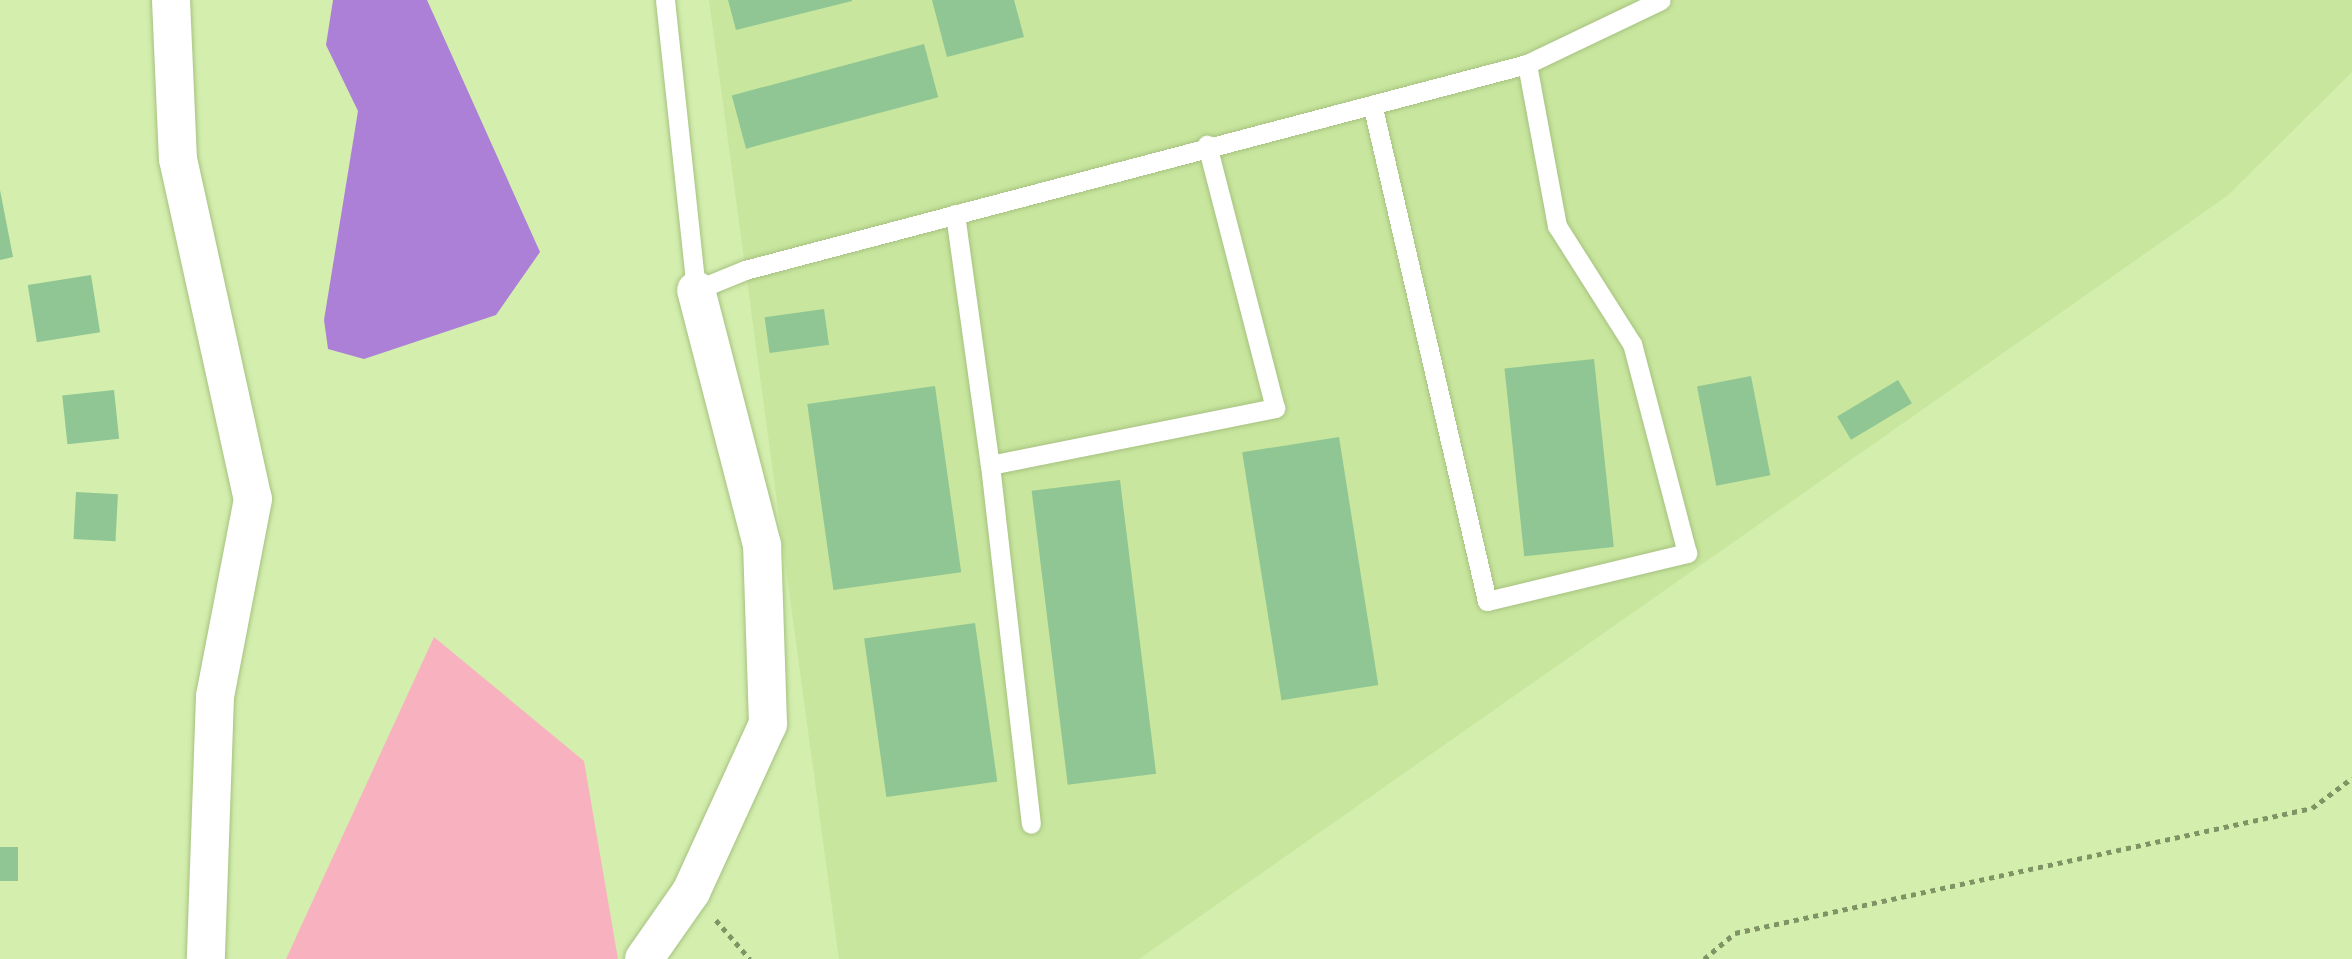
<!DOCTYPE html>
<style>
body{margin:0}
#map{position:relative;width:2352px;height:959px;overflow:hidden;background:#d3eead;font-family:Rubik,sans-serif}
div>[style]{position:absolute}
.built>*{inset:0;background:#c8e69d}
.green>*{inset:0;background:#f8b2bf}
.water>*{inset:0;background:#ac80d6}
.building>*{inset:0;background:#8fc693;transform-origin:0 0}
.path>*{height:4.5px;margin-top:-2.25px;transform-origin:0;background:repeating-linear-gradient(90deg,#809364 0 5px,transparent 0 10px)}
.roads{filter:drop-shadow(0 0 2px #a6c181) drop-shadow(0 0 2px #a6c181)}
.lane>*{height:19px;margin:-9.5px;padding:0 9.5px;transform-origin:9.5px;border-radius:9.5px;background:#fff}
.street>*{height:38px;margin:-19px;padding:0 19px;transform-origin:19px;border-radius:19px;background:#fff}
span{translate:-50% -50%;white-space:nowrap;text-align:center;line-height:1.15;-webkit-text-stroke:5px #fff;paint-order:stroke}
</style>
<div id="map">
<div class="built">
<i style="clip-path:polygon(709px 0,2352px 0,2352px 72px,2227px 196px,1139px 959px,839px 959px)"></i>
</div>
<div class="green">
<i style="clip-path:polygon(434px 637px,584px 761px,618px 959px,286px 959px)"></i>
</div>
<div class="water">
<i style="clip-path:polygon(333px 0,427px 0,540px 252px,496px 315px,364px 359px,328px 349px,324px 320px,358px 111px,326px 45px)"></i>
</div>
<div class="building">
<i style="clip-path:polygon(728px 0,852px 0,852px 1px,736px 30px)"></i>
<i style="clip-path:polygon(932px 0,1014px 0,1024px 37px,947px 57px)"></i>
<i style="left:924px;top:44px;width:55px;height:199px;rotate:75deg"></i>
<i style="clip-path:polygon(0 190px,13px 257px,0 260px)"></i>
<i style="left:91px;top:275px;width:58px;height:64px;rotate:81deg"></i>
<i style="left:824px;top:309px;width:36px;height:60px;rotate:82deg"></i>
<i style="left:1594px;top:359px;width:189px;height:90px;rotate:84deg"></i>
<i style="left:1751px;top:376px;width:101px;height:55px;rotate:79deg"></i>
<i style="left:1898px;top:380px;width:27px;height:71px;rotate:59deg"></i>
<i style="left:935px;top:386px;width:188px;height:129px;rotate:82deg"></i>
<i style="left:114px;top:390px;width:49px;height:52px;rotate:84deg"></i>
<i style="left:1339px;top:437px;width:251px;height:98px;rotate:81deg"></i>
<i style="left:1120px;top:480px;width:296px;height:89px;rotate:83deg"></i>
<i style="left:76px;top:492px;width:42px;height:47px;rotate:3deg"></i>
<i style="left:975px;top:623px;width:160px;height:112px;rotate:82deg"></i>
<i style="left:0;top:847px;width:18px;height:34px"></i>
</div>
<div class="path">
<i style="left:716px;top:920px;width:52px;rotate:48.9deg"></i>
<i style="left:1704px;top:959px;width:40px;rotate:-40deg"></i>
<i style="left:1735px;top:933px;width:590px;rotate:-12.22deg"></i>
<i style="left:2312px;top:808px;width:50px;rotate:-36.9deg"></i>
</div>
<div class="roads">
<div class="lane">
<i style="left:665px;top:0;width:292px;rotate:83.9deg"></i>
<i style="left:696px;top:290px;width:53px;rotate:-22.2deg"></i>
<i style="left:745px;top:270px;width:809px;rotate:-14.76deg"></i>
<i style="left:1527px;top:64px;width:148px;rotate:-25.5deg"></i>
<i style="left:1373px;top:108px;width:506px;rotate:76.98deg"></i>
<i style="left:1487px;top:601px;width:206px;rotate:-13.5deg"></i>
<i style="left:1687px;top:553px;width:216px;rotate:-104.7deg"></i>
<i style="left:1632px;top:344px;width:140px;rotate:-122.4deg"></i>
<i style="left:1557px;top:226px;width:165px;rotate:-100.5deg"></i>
<i style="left:955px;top:214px;width:253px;rotate:82.1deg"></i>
<i style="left:990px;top:465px;width:361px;rotate:83.5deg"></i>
<i style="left:990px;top:465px;width:291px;rotate:-11.3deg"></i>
<i style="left:1275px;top:408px;width:272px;rotate:-104.5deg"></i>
</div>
<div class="street">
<i style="left:171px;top:0;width:159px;rotate:87.5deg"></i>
<i style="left:178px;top:159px;width:348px;rotate:77.6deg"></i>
<i style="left:253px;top:499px;width:201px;rotate:100.9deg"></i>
<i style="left:215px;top:696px;width:263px;rotate:92deg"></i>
<i style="left:644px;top:959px;width:82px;rotate:-55deg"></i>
<i style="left:691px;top:892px;width:185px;rotate:-65.4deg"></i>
<i style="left:768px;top:724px;width:179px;rotate:-91.9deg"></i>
<i style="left:762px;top:545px;width:263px;rotate:-104.5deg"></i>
</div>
</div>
</div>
